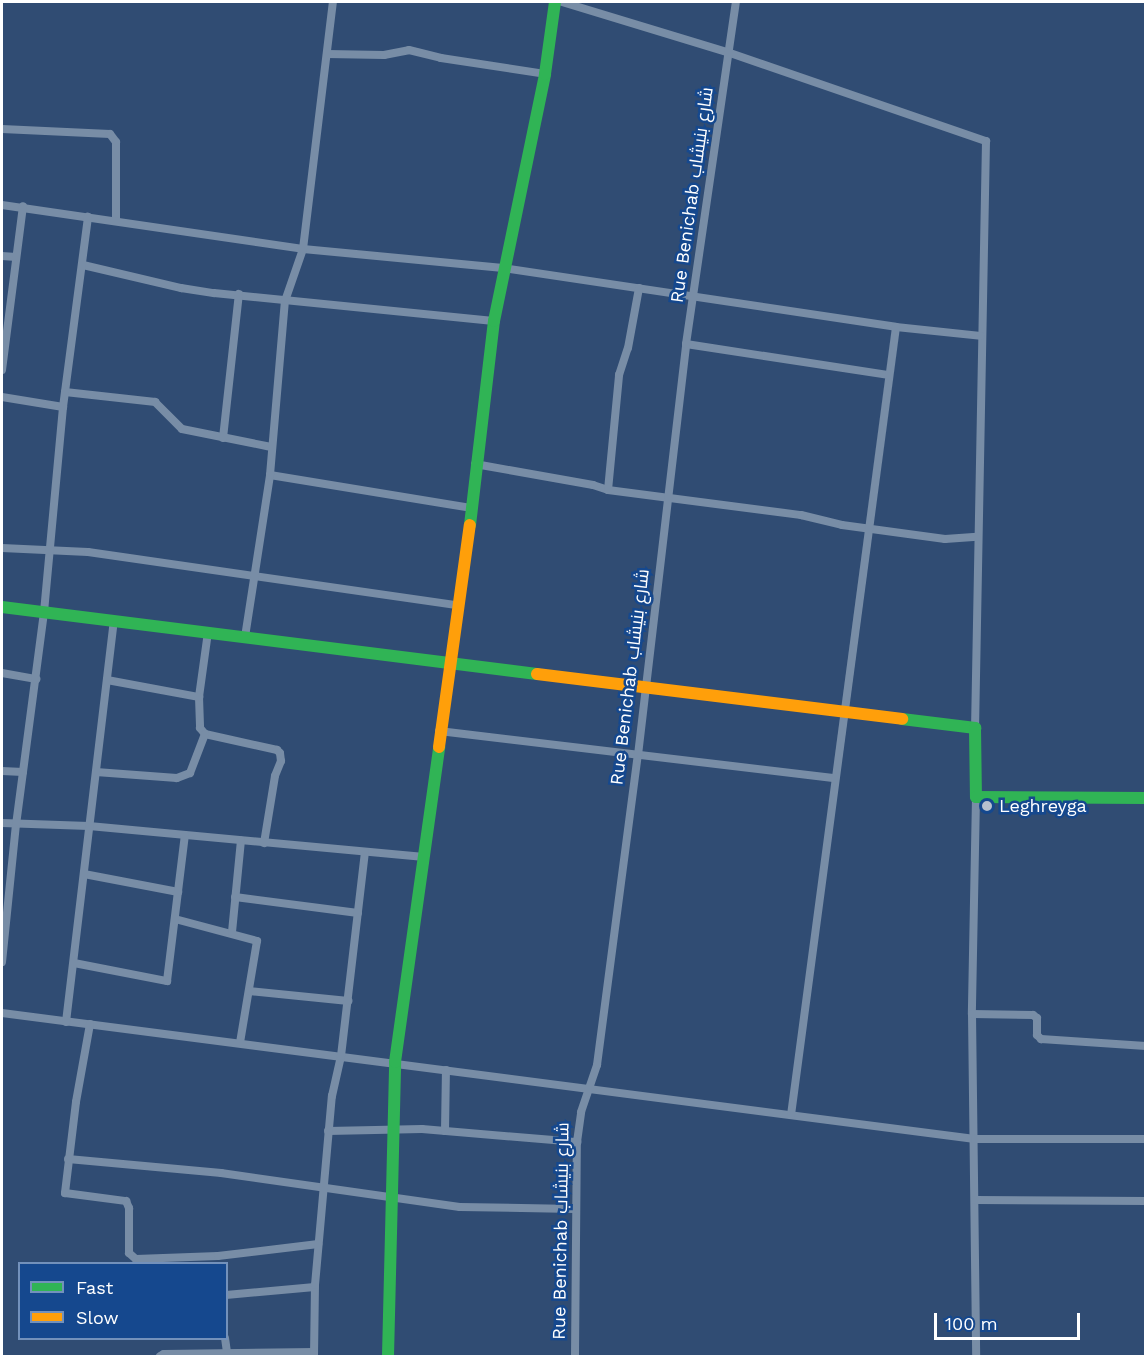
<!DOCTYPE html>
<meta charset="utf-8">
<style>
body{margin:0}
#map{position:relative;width:1147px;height:1358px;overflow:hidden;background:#304c73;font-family:"Work Sans",Cairo,sans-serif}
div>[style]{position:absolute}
.street>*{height:8px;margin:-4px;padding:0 4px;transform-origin:4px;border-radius:4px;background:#788da6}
.fast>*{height:12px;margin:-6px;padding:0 6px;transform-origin:6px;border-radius:6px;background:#30b455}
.slow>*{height:12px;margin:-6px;padding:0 6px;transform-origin:6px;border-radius:6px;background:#ff9f0a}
.dots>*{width:16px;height:16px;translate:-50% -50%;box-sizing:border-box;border:3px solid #15488e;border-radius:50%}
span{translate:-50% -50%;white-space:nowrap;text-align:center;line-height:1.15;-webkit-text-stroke:5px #15488e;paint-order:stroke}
.street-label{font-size:18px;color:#fff}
.poi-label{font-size:18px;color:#fff}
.left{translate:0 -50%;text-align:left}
.frame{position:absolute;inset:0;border:3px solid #fff;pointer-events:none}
.legend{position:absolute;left:18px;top:1262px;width:210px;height:78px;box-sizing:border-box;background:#15488e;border:2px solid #7391bb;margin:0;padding:8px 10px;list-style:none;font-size:18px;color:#fff}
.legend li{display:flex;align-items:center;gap:12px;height:30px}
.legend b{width:30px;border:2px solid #7391bb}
.scale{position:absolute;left:934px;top:1313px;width:146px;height:27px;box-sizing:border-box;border:3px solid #fff;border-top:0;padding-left:8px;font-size:18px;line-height:21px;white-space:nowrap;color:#fff;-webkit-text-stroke:4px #15488e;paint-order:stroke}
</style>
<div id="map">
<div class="street">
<i style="left:562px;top:2px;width:176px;rotate:16.9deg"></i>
<i style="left:730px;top:53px;width:271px;rotate:19deg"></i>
<i style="left:986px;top:141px;width:587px;rotate:91.07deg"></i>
<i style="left:327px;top:54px;width:57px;rotate:1deg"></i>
<i style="left:384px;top:55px;width:25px;rotate:-11deg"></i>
<i style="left:409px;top:50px;width:33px;rotate:14deg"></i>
<i style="left:441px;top:58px;width:105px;rotate:8.7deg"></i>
<i style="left:2px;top:129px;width:108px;rotate:2.7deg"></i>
<i style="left:110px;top:134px;width:10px;rotate:53deg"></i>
<i style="left:116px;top:142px;width:79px;rotate:90deg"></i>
<i style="left:2px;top:205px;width:304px;rotate:8.3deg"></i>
<i style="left:303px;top:249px;width:201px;rotate:5.4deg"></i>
<i style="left:503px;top:268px;width:397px;rotate:8.5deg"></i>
<i style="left:896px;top:327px;width:85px;rotate:6deg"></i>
<i style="left:2px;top:256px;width:14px;rotate:4deg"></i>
<i style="left:83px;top:265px;width:101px;rotate:13.2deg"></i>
<i style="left:181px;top:288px;width:33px;rotate:9deg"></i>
<i style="left:214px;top:293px;width:281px;rotate:5.7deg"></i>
<i style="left:686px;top:344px;width:204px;rotate:8.7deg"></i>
<i style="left:2px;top:370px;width:165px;rotate:-82.7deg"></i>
<i style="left:65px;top:392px;width:91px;rotate:6.3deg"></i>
<i style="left:155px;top:402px;width:38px;rotate:45deg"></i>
<i style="left:182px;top:429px;width:91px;rotate:11.4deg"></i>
<i style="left:2px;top:397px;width:62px;rotate:9.3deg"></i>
<i style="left:223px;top:438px;width:145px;rotate:-83.7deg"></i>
<i style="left:475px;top:464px;width:120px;rotate:10.1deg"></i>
<i style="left:593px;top:485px;width:16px;rotate:18deg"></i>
<i style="left:608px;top:490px;width:195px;rotate:7.4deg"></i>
<i style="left:801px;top:515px;width:42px;rotate:13.7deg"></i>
<i style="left:842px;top:525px;width:104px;rotate:7.7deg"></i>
<i style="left:945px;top:539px;width:32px;rotate:-4deg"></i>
<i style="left:270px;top:475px;width:205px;rotate:9.3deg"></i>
<i style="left:608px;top:490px;width:116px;rotate:-84.5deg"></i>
<i style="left:619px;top:375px;width:28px;rotate:-72deg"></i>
<i style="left:628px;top:348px;width:61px;rotate:-79.6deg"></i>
<i style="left:2px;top:548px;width:86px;rotate:2.7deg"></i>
<i style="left:88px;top:552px;width:374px;rotate:8.2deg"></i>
<i style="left:208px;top:632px;width:66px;rotate:97.9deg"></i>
<i style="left:199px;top:697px;width:31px;rotate:88deg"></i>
<i style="left:200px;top:728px;width:8px;rotate:50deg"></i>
<i style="left:205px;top:734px;width:74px;rotate:12.5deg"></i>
<i style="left:277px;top:750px;width:4px;rotate:45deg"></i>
<i style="left:280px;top:753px;width:8px;rotate:83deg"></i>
<i style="left:281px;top:761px;width:16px;rotate:112deg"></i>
<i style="left:275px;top:776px;width:68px;rotate:99.3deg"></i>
<i style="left:245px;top:637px;width:164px;rotate:-81.2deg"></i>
<i style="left:270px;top:475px;width:175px;rotate:-85.1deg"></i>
<i style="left:285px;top:301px;width:55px;rotate:-70.9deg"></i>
<i style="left:303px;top:249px;width:249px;rotate:-83.1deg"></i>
<i style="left:2px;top:673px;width:35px;rotate:10deg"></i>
<i style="left:107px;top:680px;width:94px;rotate:10.5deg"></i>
<i style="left:439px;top:731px;width:399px;rotate:6.8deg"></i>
<i style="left:2px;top:771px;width:21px;rotate:3deg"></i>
<i style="left:96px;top:772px;width:81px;rotate:4.2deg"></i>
<i style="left:177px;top:778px;width:14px;rotate:-21deg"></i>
<i style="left:190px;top:773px;width:42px;rotate:-69deg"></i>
<i style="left:976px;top:797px;width:217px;rotate:91.1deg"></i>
<i style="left:972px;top:1014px;width:342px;rotate:89.3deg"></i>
<i style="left:2px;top:823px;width:87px;rotate:2deg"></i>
<i style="left:89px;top:826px;width:334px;rotate:5.3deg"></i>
<i style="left:84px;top:874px;width:96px;rotate:10.8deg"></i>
<i style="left:235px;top:897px;width:124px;rotate:7.4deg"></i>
<i style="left:175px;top:919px;width:85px;rotate:15deg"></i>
<i style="left:257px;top:941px;width:103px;rotate:99.5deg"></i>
<i style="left:232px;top:932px;width:92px;rotate:-84.4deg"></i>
<i style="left:2px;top:962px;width:138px;rotate:-84.2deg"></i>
<i style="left:16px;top:825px;width:215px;rotate:-82.5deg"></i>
<i style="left:44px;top:612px;width:206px;rotate:-84.7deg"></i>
<i style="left:63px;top:407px;width:192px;rotate:-82.5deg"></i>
<i style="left:74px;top:963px;width:95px;rotate:11deg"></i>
<i style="left:167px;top:981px;width:147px;rotate:-83deg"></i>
<i style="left:249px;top:991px;width:100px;rotate:5.7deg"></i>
<i style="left:2px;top:1013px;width:981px;rotate:7.38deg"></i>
<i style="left:975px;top:1139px;width:171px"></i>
<i style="left:972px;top:1014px;width:61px;rotate:0.9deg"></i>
<i style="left:1033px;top:1015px;width:5px;rotate:37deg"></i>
<i style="left:1037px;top:1018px;width:17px;rotate:90deg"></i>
<i style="left:1037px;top:1035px;width:6px;rotate:45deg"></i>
<i style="left:1041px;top:1039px;width:105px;rotate:3.8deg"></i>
<i style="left:66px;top:1022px;width:405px;rotate:-83.2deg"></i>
<i style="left:90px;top:1024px;width:79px;rotate:100.2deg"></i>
<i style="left:76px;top:1102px;width:92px;rotate:96.9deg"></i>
<i style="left:65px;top:1193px;width:62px;rotate:7.5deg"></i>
<i style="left:126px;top:1201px;width:8px;rotate:67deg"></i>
<i style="left:129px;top:1208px;width:45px;rotate:90deg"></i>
<i style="left:129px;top:1253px;width:9px;rotate:41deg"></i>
<i style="left:136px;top:1259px;width:82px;rotate:-2.1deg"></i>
<i style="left:218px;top:1256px;width:101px;rotate:-6.8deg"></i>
<i style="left:791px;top:1115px;width:795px;rotate:-82.41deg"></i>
<i style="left:328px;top:1131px;width:94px;rotate:-1.2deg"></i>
<i style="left:422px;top:1129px;width:156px;rotate:4.8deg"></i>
<i style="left:445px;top:1131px;width:61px;rotate:-89.1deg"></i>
<i style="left:68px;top:1159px;width:154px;rotate:5.2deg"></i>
<i style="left:221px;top:1173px;width:241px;rotate:8.1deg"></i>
<i style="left:460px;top:1207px;width:115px;rotate:1deg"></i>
<i style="left:975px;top:1200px;width:171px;rotate:0.3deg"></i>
<i style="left:226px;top:1295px;width:89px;rotate:-5.1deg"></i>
<i style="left:225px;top:1338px;width:15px;rotate:82deg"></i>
<i style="left:160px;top:1356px;width:4px;rotate:-27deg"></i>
<i style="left:164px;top:1354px;width:150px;rotate:-0.8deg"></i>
<i style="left:314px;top:1356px;width:71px;rotate:-89.2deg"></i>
<i style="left:315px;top:1285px;width:190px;rotate:-84.9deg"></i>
<i style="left:332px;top:1096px;width:41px;rotate:-77.3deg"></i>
<i style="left:341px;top:1056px;width:205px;rotate:-83.3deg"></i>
<i style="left:575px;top:1356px;width:214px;rotate:-89.5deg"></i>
<i style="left:577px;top:1142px;width:30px;rotate:-82deg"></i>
<i style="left:581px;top:1112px;width:50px;rotate:-71.2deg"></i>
<i style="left:597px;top:1065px;width:313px;rotate:-82.5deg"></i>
<i style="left:638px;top:755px;width:414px;rotate:-83.3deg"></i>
<i style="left:686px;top:344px;width:346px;rotate:-81.7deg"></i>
</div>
<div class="fast">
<i style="left:470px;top:525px;width:205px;rotate:-83.3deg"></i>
<i style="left:494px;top:321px;width:252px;rotate:-78.3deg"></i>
<i style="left:545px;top:74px;width:73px;rotate:-82.1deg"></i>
<i style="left:2px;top:607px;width:539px;rotate:7.14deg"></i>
<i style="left:902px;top:719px;width:74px;rotate:7deg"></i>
<i style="left:975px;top:728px;width:69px;rotate:89.2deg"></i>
<i style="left:976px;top:797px;width:170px;rotate:0.3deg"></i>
<i style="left:388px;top:1356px;width:294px;rotate:-88.6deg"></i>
<i style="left:395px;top:1062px;width:318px;rotate:-82deg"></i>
</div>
<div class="slow">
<i style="left:537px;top:674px;width:368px;rotate:7deg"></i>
<i style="left:439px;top:747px;width:224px;rotate:-82.1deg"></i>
</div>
<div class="dots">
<i style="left:987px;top:806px;background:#b7c0ce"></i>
</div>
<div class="street-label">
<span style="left:692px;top:195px;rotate:-82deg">Rue Benichab شارع بنيشاب</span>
<span style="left:630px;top:677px;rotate:-83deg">Rue Benichab شارع بنيشاب</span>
<span style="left:561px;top:1231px;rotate:-89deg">Rue Benichab شارع بنيشاب</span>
</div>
<div class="poi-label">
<span class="left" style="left:999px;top:806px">Leghreyga</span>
</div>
<div class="frame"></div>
<ul class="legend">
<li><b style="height:8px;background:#30b455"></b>Fast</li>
<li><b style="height:8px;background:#ff9f0a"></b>Slow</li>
</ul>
<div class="scale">100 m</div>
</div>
